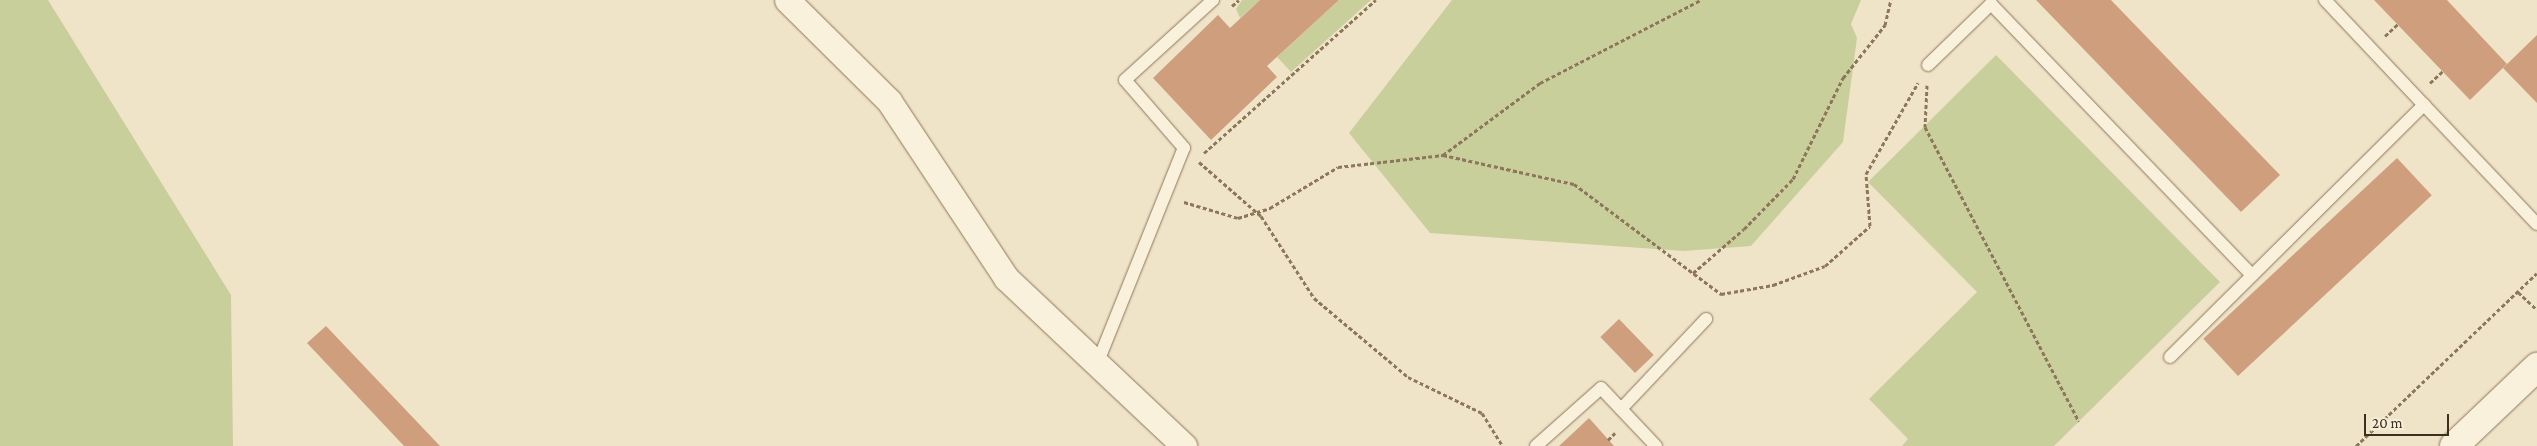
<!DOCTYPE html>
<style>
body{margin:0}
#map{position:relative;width:2537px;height:446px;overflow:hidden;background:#f0e4c8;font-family:"Crimson Pro",serif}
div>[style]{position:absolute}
.green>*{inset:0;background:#c9cf9b}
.building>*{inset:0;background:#cf9f7d;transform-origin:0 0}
.path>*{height:3px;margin-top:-1.5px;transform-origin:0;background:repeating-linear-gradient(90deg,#8d765c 0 4px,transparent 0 6.5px)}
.roads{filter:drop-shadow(0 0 1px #8d765c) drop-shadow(0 0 1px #8d765c)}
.lane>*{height:12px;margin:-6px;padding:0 6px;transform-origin:6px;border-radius:6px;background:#faf1dc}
.street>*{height:25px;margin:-12.5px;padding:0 12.5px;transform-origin:12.5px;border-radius:12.5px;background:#faf1dc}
.secondary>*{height:28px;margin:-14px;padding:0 14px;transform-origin:14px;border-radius:14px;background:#faf1dc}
span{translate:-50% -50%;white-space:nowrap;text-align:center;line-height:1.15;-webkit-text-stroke:5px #f7eed8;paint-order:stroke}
.scale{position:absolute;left:2364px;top:414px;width:85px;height:22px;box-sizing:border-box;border:2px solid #3d2e20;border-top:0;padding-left:6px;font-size:15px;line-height:18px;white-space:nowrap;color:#3d2e20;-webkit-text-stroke:4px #f7eed8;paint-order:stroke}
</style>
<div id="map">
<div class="green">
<i style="clip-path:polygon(0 0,48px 0,231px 295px,233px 446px,0 446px)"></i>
<i style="clip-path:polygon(1242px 0,1260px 0,1240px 18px,1236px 9px)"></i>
<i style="clip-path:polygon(1339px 0,1371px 0,1291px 72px,1277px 57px)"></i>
<i style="clip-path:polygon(1452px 0,1861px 0,1851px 24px,1857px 38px,1843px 142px,1751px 246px,1684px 251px,1430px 233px,1349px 133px)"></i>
<i style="clip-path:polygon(1996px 55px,2220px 282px,2054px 446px,1902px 446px,1908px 439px,1869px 399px,1977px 292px,1868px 182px)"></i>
</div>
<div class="building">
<i style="clip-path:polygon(1260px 0,1339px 0,1267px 66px,1277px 77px,1211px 140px,1153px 78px,1218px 15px,1230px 28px)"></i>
<i style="clip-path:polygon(2036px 0,2111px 0,2280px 175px,2241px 212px)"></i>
<i style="clip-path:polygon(2374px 0,2447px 0,2507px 64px,2470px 100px)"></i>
<i style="clip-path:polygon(2537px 35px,2537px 103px,2503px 68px)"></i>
<i style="left:2397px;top:158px;width:51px;height:265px;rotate:47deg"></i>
<i style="left:1619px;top:319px;width:50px;height:26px;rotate:46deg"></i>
<i style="clip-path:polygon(326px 326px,440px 446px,404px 446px,307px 343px)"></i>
<i style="clip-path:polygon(1589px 418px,1614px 446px,1559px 446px)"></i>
</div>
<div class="path">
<i style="left:1232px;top:6px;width:9px;rotate:-41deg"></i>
<i style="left:2385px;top:36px;width:18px;rotate:-43deg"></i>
<i style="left:2430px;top:83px;width:18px;rotate:-43deg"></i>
<i style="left:1927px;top:85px;width:42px;rotate:92.7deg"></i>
<i style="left:1925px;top:127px;width:332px;rotate:62.4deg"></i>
<i style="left:1204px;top:153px;width:230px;rotate:-41.7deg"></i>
<i style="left:1443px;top:155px;width:121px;rotate:-36.6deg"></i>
<i style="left:1540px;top:83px;width:181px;rotate:-27.3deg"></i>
<i style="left:1199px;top:162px;width:82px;rotate:41.1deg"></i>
<i style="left:1261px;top:216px;width:98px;rotate:57.1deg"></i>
<i style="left:1314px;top:298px;width:123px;rotate:40deg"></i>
<i style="left:1408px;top:377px;width:82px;rotate:25.9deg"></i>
<i style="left:1482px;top:413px;width:39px;rotate:58deg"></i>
<i style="left:1184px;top:202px;width:56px;rotate:16.5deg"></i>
<i style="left:1238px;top:218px;width:34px;rotate:-17deg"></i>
<i style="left:1270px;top:208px;width:79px;rotate:-31.1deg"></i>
<i style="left:1338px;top:167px;width:106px;rotate:-6.5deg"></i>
<i style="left:1443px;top:155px;width:134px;rotate:12.5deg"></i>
<i style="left:1574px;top:184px;width:184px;rotate:36.8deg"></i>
<i style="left:1721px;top:294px;width:53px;rotate:-9.8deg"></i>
<i style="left:1773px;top:285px;width:55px;rotate:-20.1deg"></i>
<i style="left:1825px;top:266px;width:60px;rotate:-41.6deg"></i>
<i style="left:1870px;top:226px;width:52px;rotate:-94.4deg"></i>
<i style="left:1866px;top:174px;width:105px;rotate:-60.3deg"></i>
<i style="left:1693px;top:273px;width:67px;rotate:-40.8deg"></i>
<i style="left:1744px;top:229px;width:70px;rotate:-45.6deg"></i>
<i style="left:1793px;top:179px;width:113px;rotate:-63.7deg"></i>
<i style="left:1843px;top:78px;width:68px;rotate:-51.6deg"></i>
<i style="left:1885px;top:25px;width:26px;rotate:-77deg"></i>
<i style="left:2518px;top:292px;width:26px;rotate:43deg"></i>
<i style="left:1608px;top:440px;width:10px;rotate:-45deg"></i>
<i style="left:2356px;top:446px;width:250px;rotate:-43.7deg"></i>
</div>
<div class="roads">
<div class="lane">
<i style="left:2325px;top:0;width:144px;rotate:46.7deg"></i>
<i style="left:1928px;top:65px;width:88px;rotate:-44.1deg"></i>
<i style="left:1991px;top:4px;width:376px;rotate:46.1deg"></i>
<i style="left:2170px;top:357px;width:358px;rotate:-44.8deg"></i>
<i style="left:2424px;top:105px;width:164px;rotate:46.5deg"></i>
<i style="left:1097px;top:364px;width:233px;rotate:-68.1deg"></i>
<i style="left:1184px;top:148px;width:90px;rotate:-130.9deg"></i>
<i style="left:1125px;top:80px;width:119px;rotate:-42.3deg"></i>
<i style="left:1621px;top:409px;width:124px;rotate:-46.6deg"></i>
<i style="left:1536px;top:446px;width:87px;rotate:-41.7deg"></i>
<i style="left:1601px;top:388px;width:80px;rotate:46.5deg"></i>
</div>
<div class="street">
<i style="left:787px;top:0;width:144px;rotate:44.7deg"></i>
<i style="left:889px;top:101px;width:212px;rotate:56.5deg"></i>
<i style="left:1006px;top:278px;width:245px;rotate:43.3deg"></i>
</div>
<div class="secondary">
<i style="left:2454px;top:446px;width:115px;rotate:-43.6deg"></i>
</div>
</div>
<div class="scale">20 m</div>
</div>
